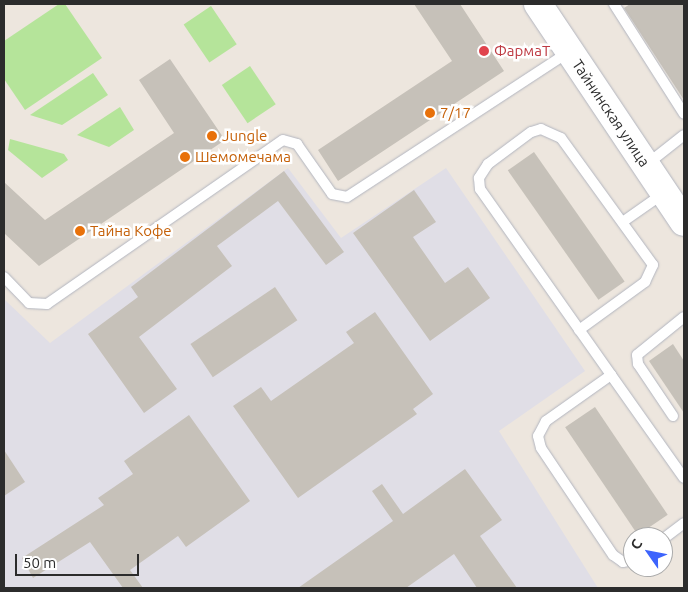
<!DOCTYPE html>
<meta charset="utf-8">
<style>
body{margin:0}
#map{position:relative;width:688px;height:592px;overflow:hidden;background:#ede6de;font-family:Ubuntu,sans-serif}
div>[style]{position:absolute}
.industrial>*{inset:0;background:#e0dee6}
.green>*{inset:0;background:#b5e49a;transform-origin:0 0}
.building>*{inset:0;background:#c6c1b9;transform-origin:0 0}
.roads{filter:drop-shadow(0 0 1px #b2b5bf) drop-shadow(0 0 1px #b2b5bf)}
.lane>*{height:10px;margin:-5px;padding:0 5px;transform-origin:5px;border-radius:5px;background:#fff}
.secondary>*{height:28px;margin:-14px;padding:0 14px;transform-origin:14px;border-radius:14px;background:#fff}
.dots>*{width:14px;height:14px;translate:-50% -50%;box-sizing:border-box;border:2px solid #fff;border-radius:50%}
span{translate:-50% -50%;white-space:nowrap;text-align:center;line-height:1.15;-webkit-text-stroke:5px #fff;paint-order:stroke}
.health-label{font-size:15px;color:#be3a42}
.left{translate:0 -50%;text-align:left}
.food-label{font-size:15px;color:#c56008}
.street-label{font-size:15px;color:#2c2c2c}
.frame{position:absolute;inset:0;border:5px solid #2c2c2c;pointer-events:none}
.north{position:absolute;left:623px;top:527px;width:50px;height:50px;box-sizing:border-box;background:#fff;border:1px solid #ababab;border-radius:50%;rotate:303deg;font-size:14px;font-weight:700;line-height:20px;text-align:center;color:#2c2c2c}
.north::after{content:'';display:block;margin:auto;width:18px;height:22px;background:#3d64fc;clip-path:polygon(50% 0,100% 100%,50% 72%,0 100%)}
.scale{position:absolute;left:15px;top:554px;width:124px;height:22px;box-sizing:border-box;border:2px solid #2c2c2c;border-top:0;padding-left:6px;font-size:15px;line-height:18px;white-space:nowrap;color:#2c2c2c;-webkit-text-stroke:4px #fff;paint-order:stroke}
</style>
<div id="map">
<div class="industrial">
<i style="clip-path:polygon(288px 168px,341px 238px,446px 168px,585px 371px,499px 431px,598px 588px,4px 588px,4px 299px,50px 343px)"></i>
</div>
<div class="green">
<i style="clip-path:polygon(59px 4px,65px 4px,102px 58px,25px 110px,4px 79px,4px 41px)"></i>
<i style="left:211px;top:6px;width:46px;height:33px;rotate:56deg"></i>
<i style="left:250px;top:66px;width:46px;height:34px;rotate:56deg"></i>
<i style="clip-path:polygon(93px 73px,108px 95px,62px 125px,30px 115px)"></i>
<i style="clip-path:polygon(120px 107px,134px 130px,109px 147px,77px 135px)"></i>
<i style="clip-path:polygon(10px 139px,64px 154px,68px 160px,42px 178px,8px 150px)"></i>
</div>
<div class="building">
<i style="clip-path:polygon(414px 4px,460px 4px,504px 71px,338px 181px,318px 150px,452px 61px)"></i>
<i style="clip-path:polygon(630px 4px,684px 4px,684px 100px,624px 8px)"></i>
<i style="clip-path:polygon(170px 59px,225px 140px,39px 266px,4px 233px,4px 182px,45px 220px,174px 133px,139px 80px)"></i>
<i style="left:534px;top:152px;width:158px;height:32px;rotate:55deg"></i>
<i style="clip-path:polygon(284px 171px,344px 252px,326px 265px,278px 201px,217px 246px,232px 266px,139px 337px,177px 389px,144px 413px,88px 334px,138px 297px,131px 287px)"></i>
<i style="clip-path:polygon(414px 190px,436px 222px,413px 237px,445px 283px,468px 267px,490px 298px,430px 341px,353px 233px)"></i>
<i style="left:275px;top:287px;width:40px;height:102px;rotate:56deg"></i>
<i style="clip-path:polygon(375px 312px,433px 394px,413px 409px,417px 414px,298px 498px,233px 406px,261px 387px,271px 401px,354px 343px,346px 332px)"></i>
<i style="clip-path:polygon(673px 344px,684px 361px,684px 413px,649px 361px)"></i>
<i style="left:595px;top:407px;width:130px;height:36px;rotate:56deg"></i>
<i style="clip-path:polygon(189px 415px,250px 501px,186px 547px,178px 536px,130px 570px,143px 588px,123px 588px,90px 542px,33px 578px,22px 558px,104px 505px,98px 498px,133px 474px,124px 461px)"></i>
<i style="clip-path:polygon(4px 450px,25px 482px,4px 496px)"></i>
<i style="clip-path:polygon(465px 469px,502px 520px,480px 536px,517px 588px,477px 588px,454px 554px,406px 588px,298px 588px,393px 521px,372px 491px,382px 484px,403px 514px)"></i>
</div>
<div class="roads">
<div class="lane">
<i style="left:614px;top:4px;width:130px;rotate:57.5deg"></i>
<i style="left:646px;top:165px;width:48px;rotate:-38.3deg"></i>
<i style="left:624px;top:221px;width:49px;rotate:-35deg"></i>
<i style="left:4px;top:277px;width:36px;rotate:46deg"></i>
<i style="left:29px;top:303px;width:18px;rotate:3deg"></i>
<i style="left:47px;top:304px;width:287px;rotate:-34.8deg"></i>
<i style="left:283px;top:140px;width:15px;rotate:16deg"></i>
<i style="left:297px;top:144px;width:61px;rotate:55deg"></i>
<i style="left:332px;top:194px;width:15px;rotate:11deg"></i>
<i style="left:347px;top:197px;width:267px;rotate:-33.2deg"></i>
<i style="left:579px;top:330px;width:82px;rotate:-36deg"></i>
<i style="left:645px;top:282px;width:19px;rotate:-65deg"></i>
<i style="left:653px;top:265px;width:157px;rotate:-125.9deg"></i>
<i style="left:561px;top:138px;width:22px;rotate:-156deg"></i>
<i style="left:541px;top:129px;width:10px;rotate:163deg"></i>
<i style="left:531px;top:132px;width:54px;rotate:143.3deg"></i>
<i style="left:488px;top:164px;width:17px;rotate:123deg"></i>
<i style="left:479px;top:178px;width:11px;rotate:85deg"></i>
<i style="left:480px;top:189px;width:228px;rotate:54.8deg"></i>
<i style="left:611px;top:375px;width:126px;rotate:54.7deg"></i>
<i style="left:611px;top:375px;width:80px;rotate:144.7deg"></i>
<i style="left:546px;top:421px;width:17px;rotate:118deg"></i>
<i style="left:538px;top:436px;width:12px;rotate:76deg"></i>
<i style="left:541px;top:448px;width:129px;rotate:56.1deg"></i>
<i style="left:613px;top:555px;width:12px;rotate:35deg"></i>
<i style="left:623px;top:562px;width:10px;rotate:-11deg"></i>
<i style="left:673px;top:416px;width:63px;rotate:-123.9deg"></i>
<i style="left:638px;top:364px;width:9px;rotate:-96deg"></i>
<i style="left:637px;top:355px;width:60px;rotate:-39deg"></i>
<i style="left:663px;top:539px;width:26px;rotate:-37deg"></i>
</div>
<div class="secondary">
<i style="left:538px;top:4px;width:262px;rotate:56.2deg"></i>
</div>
</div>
<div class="dots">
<i style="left:484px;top:51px;background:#e0444e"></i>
<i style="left:430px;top:113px;background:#e8710a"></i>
<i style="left:212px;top:136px;background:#e8710a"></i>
<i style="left:185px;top:157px;background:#e8710a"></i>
<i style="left:80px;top:231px;background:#e8710a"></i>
</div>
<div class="health-label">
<span class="left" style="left:494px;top:51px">ФармаТ</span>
</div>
<div class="food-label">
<span class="left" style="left:440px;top:113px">7/17</span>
<span class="left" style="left:222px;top:136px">Jungle</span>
<span class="left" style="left:195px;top:157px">Шемомечама</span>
<span class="left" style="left:90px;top:231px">Тайна Кофе</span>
</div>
<div class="street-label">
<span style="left:611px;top:113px;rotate:56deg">Тайнинская улица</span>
</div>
<div class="frame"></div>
<div class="north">С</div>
<div class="scale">50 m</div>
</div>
